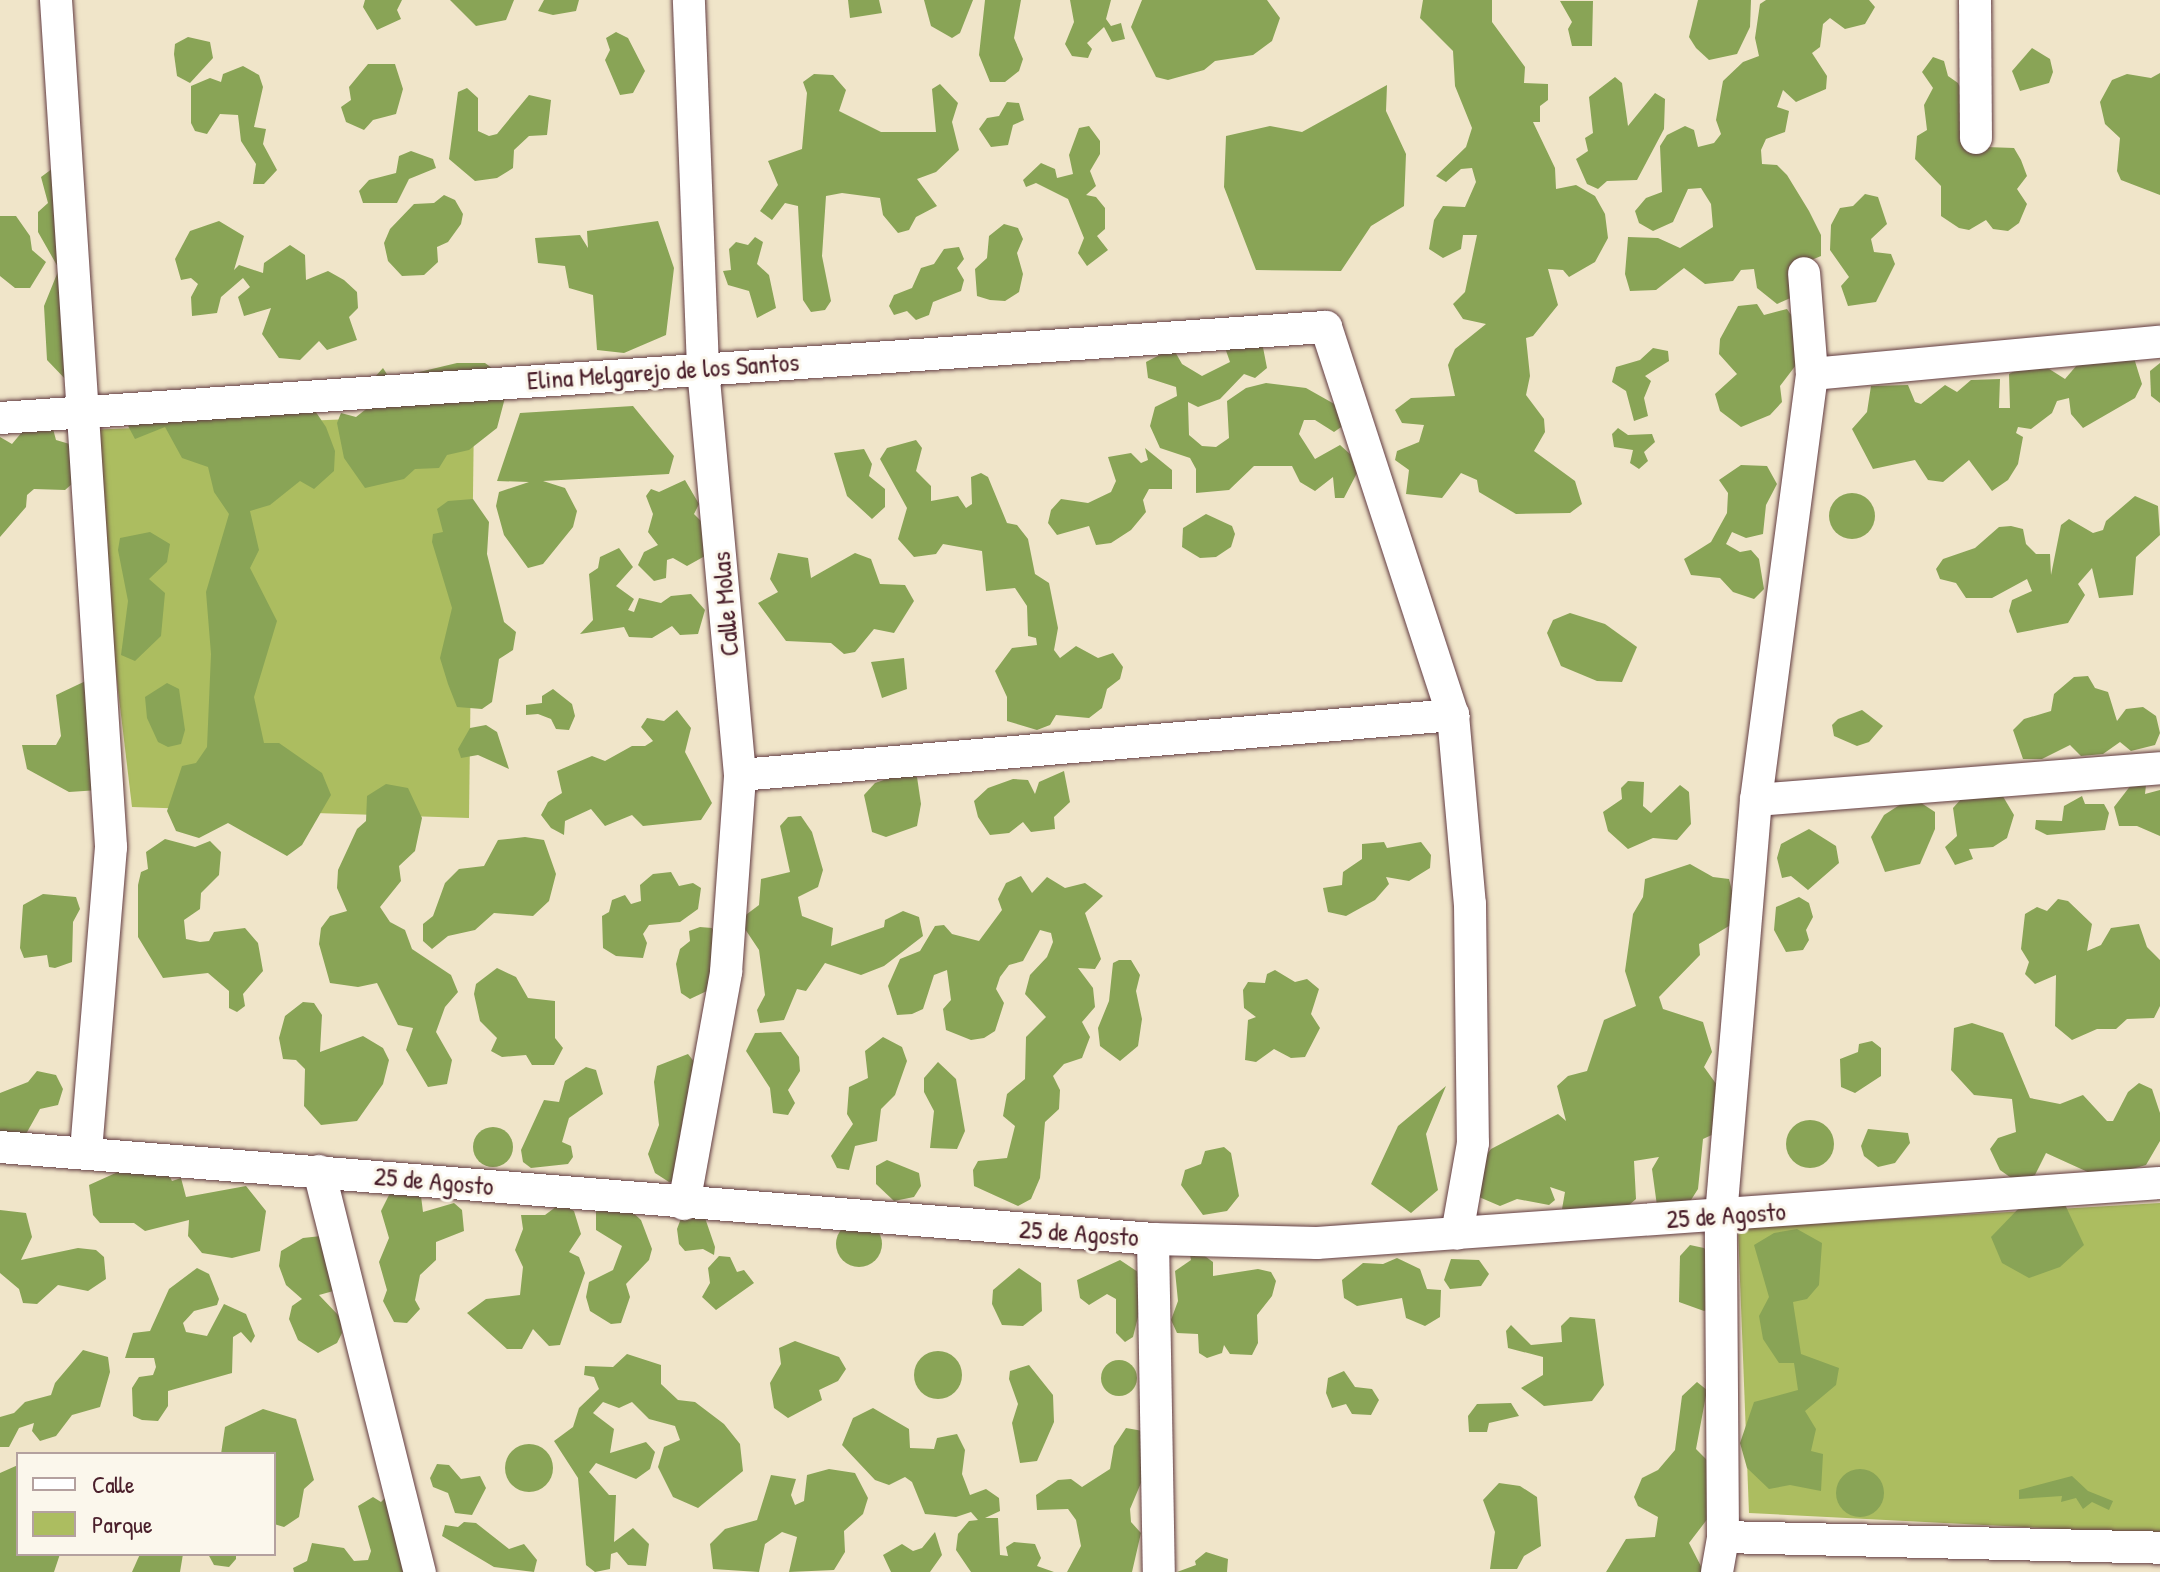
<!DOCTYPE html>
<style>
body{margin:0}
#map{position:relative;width:2160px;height:1572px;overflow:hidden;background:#f0e5c9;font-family:"Patrick Hand",sans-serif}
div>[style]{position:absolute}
.green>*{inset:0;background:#acbd60}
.forest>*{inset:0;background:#89a456}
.round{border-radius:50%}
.roads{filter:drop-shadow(0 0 2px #633d43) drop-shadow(0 0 2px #633d43)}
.minor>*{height:32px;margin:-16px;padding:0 16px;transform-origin:16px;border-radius:16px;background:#fff}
span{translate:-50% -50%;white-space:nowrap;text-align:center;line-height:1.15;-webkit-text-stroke:6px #fbf7ec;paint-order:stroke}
.street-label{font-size:26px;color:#4a1f2b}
.legend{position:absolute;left:16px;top:1452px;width:260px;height:104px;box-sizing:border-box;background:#fbf7ec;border:2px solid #b4a19f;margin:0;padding:10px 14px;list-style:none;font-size:24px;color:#4a1f2b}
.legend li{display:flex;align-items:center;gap:16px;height:40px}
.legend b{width:40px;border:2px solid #b4a19f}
</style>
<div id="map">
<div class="green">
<i style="clip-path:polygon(474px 414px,469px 818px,132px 807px,87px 430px)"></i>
<i style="clip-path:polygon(2160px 1203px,2160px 1534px,1749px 1513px,1738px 1228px)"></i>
</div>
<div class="forest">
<i style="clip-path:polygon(365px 0,402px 0,397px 10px,401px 19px,377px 30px,363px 7px)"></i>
<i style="clip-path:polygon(450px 0,514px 0,506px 20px,476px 26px)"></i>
<i style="clip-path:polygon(544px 0,579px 0,576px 11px,553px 15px,538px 11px)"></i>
<i style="clip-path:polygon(848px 0,879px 0,882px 13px,850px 18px)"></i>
<i style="clip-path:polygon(924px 0,973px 0,960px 33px,952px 38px,931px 26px)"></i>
<i style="clip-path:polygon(985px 0,1021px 0,1014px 38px,1023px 59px,1019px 71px,1005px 82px,990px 82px,979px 55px)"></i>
<i style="clip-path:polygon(1070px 0,1111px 0,1106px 19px,1111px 26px,1121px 23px,1125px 39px,1112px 42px,1104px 27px,1087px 43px,1092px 49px,1088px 58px,1072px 56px,1065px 44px,1074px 22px)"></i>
<i style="clip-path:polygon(1142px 0,1267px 0,1280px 18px,1272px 41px,1253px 55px,1215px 61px,1204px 70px,1168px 80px,1156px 77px,1131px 27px)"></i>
<i style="clip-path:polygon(1423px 0,1492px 0,1492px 22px,1525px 67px,1524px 83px,1548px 84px,1548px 100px,1540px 106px,1540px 122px,1533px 122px,1555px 168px,1556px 189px,1576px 185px,1595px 196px,1605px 214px,1608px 238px,1595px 262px,1569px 277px,1563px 270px,1548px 269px,1558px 305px,1533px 336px,1526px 338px,1530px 376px,1526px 395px,1544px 419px,1545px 432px,1534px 451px,1575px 481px,1582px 504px,1570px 513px,1516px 514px,1479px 492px,1477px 480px,1461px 473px,1442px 498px,1406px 494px,1409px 470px,1395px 460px,1397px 451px,1419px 442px,1424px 425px,1402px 423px,1395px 410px,1411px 398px,1455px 396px,1448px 365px,1455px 349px,1486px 324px,1463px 319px,1453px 304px,1465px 292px,1477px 235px,1463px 235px,1461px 249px,1443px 258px,1429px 249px,1434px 220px,1443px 206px,1465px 207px,1476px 182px,1472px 168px,1461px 169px,1446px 182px,1436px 176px,1466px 147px,1472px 128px,1455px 86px,1453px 51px,1420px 18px)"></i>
<i style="clip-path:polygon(1698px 0,1751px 0,1750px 27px,1737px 54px,1709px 60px,1696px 48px,1689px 37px)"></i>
<i style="clip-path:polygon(1766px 0,1869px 0,1875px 7px,1865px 24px,1845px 29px,1830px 18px,1823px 24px,1820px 47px,1812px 53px,1827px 76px,1826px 89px,1796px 102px,1783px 90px,1777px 107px,1789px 111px,1785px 132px,1766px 139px,1761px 150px,1762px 164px,1777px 165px,1787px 175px,1809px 211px,1821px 235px,1821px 256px,1795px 267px,1795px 296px,1777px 304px,1757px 288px,1754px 269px,1741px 270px,1733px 281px,1705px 284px,1684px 268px,1656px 290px,1630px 291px,1625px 274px,1628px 237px,1658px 238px,1680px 248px,1713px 227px,1711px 204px,1701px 188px,1688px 189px,1673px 222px,1653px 231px,1639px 223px,1635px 211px,1646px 198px,1662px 192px,1660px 146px,1667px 135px,1685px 126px,1694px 130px,1698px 147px,1714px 143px,1721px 134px,1716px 120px,1723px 81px,1743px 62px,1759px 56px,1755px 38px,1760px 4px)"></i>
<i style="clip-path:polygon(1560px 1px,1593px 1px,1592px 46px,1572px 46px,1568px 29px,1572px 22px)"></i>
<i style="clip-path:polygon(616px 32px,628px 38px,645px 71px,633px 93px,620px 95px,605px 60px,610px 50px,606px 38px)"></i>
<i style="clip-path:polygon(188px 37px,210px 42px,213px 58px,190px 83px,177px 76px,174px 54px,175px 44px)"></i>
<i style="clip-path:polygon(2032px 48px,2050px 59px,2053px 72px,2049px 83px,2020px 91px,2012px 71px)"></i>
<i style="clip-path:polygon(1933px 57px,1944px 61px,1948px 76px,1958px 83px,1986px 147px,2014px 148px,2021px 160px,2027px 176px,2017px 189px,2027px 204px,2019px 223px,2008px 231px,1993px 229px,1986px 220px,1969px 230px,1959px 228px,1941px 216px,1941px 186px,1915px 159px,1917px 136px,1927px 130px,1924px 105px,1933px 88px,1922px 72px)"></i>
<i style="clip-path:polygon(368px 64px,395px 64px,403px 89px,396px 114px,373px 120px,364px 130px,346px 122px,341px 107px,351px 100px,349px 87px)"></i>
<i style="clip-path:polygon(243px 66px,259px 75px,263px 87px,254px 127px,266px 129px,263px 144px,277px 170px,264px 184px,253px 184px,256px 164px,241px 141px,238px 115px,220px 114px,207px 134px,195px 131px,191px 123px,191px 86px,210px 78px,221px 82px,223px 74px)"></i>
<i style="clip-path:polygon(2160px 73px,2160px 195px,2121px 180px,2117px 171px,2120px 138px,2105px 124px,2100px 102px,2112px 80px,2127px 74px,2151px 78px)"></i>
<i style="clip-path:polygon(833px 75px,846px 90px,839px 111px,881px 132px,936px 132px,932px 89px,940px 84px,958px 103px,952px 122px,959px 150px,936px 172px,917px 179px,937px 206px,916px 217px,909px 230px,898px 233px,883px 215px,880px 198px,842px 193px,826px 196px,822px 256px,831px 301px,825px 310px,811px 312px,803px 300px,798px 206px,785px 203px,772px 220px,760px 211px,778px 185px,768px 161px,802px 149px,807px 93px,803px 82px,814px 74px)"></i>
<i style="clip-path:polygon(1615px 77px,1622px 83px,1628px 126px,1655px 93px,1665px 99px,1664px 129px,1637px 180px,1607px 181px,1598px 189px,1587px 184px,1576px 159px,1588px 151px,1585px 138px,1593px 133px,1589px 97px)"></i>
<i style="clip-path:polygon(1387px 85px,1386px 111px,1406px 154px,1404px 206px,1371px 226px,1341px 271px,1256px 270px,1224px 187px,1226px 136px,1270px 126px,1302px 132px)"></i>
<i style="clip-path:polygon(467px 88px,478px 98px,478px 131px,489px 136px,497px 134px,529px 95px,551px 100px,547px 135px,529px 136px,514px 150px,513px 168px,497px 178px,475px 181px,449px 159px,458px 92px)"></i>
<i style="clip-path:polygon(1007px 102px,1019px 103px,1024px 120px,1013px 125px,1008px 145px,991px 147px,979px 129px,987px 118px,999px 116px)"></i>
<i style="clip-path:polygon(1089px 126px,1100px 141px,1100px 154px,1090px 171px,1096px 186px,1086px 195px,1096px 197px,1105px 208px,1105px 229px,1097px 236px,1108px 250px,1087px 266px,1078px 253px,1084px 238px,1068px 199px,1036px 183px,1026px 187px,1023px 180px,1041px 163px,1055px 169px,1057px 178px,1073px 174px,1069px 155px,1079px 128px)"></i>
<i style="clip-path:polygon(411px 151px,433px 159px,436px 168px,409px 179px,397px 203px,363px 203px,359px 191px,369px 180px,396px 173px,399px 156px)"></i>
<i style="clip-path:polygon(56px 166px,69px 383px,47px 360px,44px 306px,59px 269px,38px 232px,38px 212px,48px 203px,41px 177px)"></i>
<i style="clip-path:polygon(1865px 194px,1878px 197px,1887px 224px,1871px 239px,1874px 252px,1891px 254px,1895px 264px,1876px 302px,1848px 306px,1841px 286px,1849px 277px,1830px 250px,1831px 225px,1840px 208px,1853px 206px)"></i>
<i style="clip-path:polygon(444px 195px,455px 200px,463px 214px,461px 224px,448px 242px,437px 247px,438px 262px,424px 275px,402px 276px,388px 261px,384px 243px,390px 229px,414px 204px,434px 203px)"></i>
<i style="clip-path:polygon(0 216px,16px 216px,30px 236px,32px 250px,46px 262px,30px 288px,15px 288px,0 276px)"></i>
<i style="clip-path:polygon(219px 221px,244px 236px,234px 270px,239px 265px,263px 273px,264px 263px,290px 245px,305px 255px,306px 280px,328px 271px,344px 280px,357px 292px,358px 308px,349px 317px,357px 340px,327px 350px,319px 341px,300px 360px,279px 358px,262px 334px,271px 308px,244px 316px,238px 297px,250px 287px,243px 278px,221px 297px,217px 313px,192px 316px,191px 297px,198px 284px,191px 278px,181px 280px,175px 259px,190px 231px)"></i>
<i style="clip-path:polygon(658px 221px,674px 268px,666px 335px,624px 353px,597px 350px,593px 295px,569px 288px,565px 266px,538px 263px,535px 238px,580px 235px,588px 248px,587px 231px)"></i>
<i style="clip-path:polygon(1004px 224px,1018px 228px,1023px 239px,1017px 253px,1023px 274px,1019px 292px,1005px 301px,990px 300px,977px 296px,975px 269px,987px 258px,989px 236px)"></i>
<i style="clip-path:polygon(755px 237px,763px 242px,757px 264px,769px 275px,776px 308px,757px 318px,749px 291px,728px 285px,723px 271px,731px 270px,729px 249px,736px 242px,748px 245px)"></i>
<i style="clip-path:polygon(959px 247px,964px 259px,957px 268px,964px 280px,961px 291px,933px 302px,929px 315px,916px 320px,907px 311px,894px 315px,889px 306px,894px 295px,912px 288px,921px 268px,934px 264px,944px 249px)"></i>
<i style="clip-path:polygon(1757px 304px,1764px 315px,1787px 309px,1798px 325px,1796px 365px,1780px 386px,1782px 402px,1770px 415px,1741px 427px,1720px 411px,1715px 394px,1737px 374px,1719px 354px,1720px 339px,1738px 306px)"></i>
<i style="clip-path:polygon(1261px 337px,1267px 368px,1255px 378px,1244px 374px,1220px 399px,1198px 407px,1188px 402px,1189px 435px,1202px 446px,1216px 447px,1229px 438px,1227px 401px,1246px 388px,1266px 383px,1306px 388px,1345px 410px,1347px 423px,1334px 432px,1315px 420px,1304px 420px,1299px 434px,1315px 459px,1340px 445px,1350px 454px,1357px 473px,1344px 498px,1335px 498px,1333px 477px,1315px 491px,1300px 482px,1292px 466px,1254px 466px,1229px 490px,1196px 493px,1196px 469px,1190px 458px,1160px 448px,1150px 426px,1155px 407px,1177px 396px,1176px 387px,1148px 378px,1146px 362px,1173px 348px,1182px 364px,1202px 376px,1230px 362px,1224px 345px)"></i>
<i style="clip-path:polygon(1653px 348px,1668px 351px,1669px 361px,1645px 376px,1651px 381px,1644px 398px,1648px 416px,1634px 421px,1626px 391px,1612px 382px,1616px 367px,1640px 360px)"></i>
<i style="clip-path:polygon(2083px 358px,2134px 358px,2142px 384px,2135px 398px,2083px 428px,2071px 414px,2069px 398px,2057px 401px,2052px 413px,2031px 429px,2018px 427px,2016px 433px,2023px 437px,2018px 464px,2008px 480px,1992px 491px,1969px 460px,1943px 482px,1928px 480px,1915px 460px,1873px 469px,1852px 429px,1867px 412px,1871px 386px,1908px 385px,1915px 402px,1921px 404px,1945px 385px,1957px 392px,1971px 380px,2000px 379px,1999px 408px,2010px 408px,2009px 374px,2023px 366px,2043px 365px,2065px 379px)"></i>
<i style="clip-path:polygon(457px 363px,485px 363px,496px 371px,506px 394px,497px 428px,469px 450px,447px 455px,439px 468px,415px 469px,404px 479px,365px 488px,344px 458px,337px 423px,341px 413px,356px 417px,370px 406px,373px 379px,383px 368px,390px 379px)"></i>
<i style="clip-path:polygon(2160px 363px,2160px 403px,2151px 396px,2150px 371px)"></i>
<i style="clip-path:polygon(299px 387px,326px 427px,335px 451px,334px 471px,314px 489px,300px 481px,270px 505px,250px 511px,259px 550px,250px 568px,277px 621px,254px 697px,264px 743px,279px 743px,322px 773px,331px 795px,302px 845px,287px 856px,228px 823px,199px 838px,176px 831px,167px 811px,182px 766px,196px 763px,207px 747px,211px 654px,206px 592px,229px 514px,214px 492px,208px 467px,182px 458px,165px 427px,135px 439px,128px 426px,181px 395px)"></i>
<i style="clip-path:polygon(633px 406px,674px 456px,669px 474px,543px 481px,565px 488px,577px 511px,573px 527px,543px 564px,528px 568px,504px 535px,496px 506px,499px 492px,529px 482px,497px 481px,520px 413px)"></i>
<i style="clip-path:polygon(52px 425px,56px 440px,73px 445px,72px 484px,65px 490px,34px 489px,27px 495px,26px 507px,0 537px,0 437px,12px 444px,22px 432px)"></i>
<i style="clip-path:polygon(1618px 428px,1628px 435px,1652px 434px,1655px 442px,1644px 452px,1648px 461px,1639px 469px,1630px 463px,1633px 450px,1614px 447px,1612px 434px)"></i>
<i style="clip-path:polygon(916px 440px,922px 448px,916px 471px,931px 486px,931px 501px,958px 496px,966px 508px,972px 504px,971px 477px,981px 473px,988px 477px,1007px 523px,1017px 525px,1028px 539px,1035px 574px,1049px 583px,1058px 628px,1054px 650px,1060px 658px,1076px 646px,1098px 658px,1113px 653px,1123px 667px,1120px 679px,1107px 689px,1102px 708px,1089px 718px,1056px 715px,1050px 725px,1037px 730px,1007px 721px,1007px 697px,995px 671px,1012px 648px,1037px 645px,1036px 638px,1028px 636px,1027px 606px,1015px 588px,986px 591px,982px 551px,943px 544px,936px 554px,914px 557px,898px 539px,907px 508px,880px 459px,887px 448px)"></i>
<i style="clip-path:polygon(1145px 448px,1172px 470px,1172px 489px,1149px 489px,1143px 500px,1146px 512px,1131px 530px,1111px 543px,1096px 545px,1089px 526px,1057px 535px,1048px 523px,1051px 510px,1061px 499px,1088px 503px,1111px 492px,1116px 481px,1108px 457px,1131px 453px,1141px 463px,1148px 460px)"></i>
<i style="clip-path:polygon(864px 449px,872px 464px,869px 476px,885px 489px,885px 507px,872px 519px,847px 496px,834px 453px)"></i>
<i style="clip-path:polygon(1741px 465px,1767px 466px,1777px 484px,1766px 505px,1763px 534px,1746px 538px,1732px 532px,1726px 544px,1740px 552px,1751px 550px,1759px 559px,1764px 589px,1754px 599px,1733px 592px,1720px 578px,1691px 575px,1684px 559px,1711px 542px,1727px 513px,1728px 493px,1719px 480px)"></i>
<i style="clip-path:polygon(685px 480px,699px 504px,694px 514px,704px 524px,705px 556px,687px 566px,673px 558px,667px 560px,666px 578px,654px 581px,638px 565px,644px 552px,658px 545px,648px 532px,653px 514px,646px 496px,651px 489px,659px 492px)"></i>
<i class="round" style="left:1829px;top:493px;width:46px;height:46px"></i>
<i style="clip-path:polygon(2135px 496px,2158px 506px,2160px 535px,2136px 557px,2133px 595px,2099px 598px,2092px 568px,2078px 584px,2085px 595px,2068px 623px,2017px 633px,2009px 611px,2012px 600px,2032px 591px,2027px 579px,1992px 598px,1966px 598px,1956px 583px,1940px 579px,1936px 569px,1943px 559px,1975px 548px,1999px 527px,2011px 526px,2023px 529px,2026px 544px,2036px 554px,2050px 554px,2051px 575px,2061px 525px,2069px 519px,2093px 533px,2103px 530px,2106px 521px)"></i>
<i style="clip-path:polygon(473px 499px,489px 522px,487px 554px,504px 622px,516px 632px,513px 650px,499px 659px,492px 702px,482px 709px,457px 707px,448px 684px,440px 658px,452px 608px,432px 542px,433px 534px,443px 532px,437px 509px,448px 501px)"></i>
<i style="clip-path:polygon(1206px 514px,1232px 526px,1235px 534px,1231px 547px,1216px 557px,1200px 558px,1182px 547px,1183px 528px)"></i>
<i style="clip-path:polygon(150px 532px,170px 544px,167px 562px,149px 579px,165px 593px,161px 636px,135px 661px,121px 655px,128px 601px,118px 550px,120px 538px)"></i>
<i style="clip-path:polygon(619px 548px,633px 567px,616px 586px,634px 599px,628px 610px,634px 612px,639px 598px,661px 603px,671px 596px,691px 594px,705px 610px,698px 634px,680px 635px,672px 626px,652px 638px,629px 637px,624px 627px,580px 634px,593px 620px,589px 574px,598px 568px,600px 557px)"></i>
<i style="clip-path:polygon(778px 553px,808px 558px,811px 578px,855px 553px,871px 559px,880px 584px,905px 585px,914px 601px,894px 633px,874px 629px,855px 652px,844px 654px,831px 643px,786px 641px,758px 603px,778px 592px,770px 579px)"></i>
<i style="clip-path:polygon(1570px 613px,1605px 624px,1637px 647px,1622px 682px,1597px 681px,1561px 666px,1547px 633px,1553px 620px)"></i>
<i style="clip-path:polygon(904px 658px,907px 689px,882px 698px,871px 662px)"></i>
<i style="clip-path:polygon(2088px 676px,2095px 688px,2108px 692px,2117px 721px,2126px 709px,2143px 707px,2156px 716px,2160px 733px,2155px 745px,2131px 751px,2120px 742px,2103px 754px,2081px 756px,2070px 745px,2042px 759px,2023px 759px,2013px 730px,2024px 719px,2051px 711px,2054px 694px,2074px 677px)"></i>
<i style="clip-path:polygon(92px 678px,99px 790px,69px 792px,27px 769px,22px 745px,56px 745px,61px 736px,56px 695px)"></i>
<i style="clip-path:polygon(167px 683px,179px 689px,185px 730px,181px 744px,168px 747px,158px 742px,147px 718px,145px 697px)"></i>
<i style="clip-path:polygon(553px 689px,572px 704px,575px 716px,569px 730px,556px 729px,551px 719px,538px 714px,526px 715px,526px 705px,542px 703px,542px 696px)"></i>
<i style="clip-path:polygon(677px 710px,691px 728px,685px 752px,712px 803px,701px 820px,643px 826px,632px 815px,605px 826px,591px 809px,565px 821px,564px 835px,551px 828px,541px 815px,548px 802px,562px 793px,557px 771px,592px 756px,605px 761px,632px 746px,645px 746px,653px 741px,641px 727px,647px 718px,664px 721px)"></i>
<i style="clip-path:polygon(1862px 710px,1883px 726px,1869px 742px,1857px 746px,1834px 736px,1832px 725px,1838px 719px)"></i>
<i style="clip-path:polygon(486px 725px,497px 732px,509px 769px,478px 755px,461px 758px,458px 749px,470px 728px)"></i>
<i style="clip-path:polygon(1064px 771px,1070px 802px,1054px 817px,1055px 829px,1031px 832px,1023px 822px,1009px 833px,990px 835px,978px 817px,974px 801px,988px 788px,1013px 779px,1028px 780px,1035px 794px,1039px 782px)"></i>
<i style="clip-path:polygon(904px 773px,917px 777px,921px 804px,917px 826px,886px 837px,872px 832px,864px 795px,875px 783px)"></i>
<i style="clip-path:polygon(1628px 781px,1644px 782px,1643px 806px,1651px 813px,1680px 785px,1689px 792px,1691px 824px,1677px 840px,1653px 838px,1628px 849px,1608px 831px,1603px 812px,1622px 799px,1621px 788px)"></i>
<i style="clip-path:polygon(386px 784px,408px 788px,422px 818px,415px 851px,399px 866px,401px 881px,380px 907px,390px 922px,405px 930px,412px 949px,451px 975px,458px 992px,445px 1007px,436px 1032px,452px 1060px,447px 1084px,428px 1087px,406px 1050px,413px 1028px,398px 1025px,377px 983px,358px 987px,330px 983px,319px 944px,321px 928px,330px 916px,347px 911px,337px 888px,338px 870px,357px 829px,366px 821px,367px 796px)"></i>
<i style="clip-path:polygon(2131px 785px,2146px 785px,2145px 794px,2160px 790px,2160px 836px,2137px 826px,2119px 826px,2114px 807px)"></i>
<i style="clip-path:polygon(1998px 788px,2014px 815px,2007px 838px,1993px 847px,1969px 849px,1973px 859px,1955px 865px,1945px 847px,1957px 836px,1953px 808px,1970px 789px)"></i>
<i style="clip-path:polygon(2082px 796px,2085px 804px,2104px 804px,2109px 813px,2105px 830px,2047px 835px,2035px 829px,2036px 820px,2062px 821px,2064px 806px)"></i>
<i style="clip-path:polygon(1912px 797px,1935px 812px,1935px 829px,1920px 864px,1885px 872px,1871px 837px,1884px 815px)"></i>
<i style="clip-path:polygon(801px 816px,812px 832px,823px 870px,818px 887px,798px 897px,802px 916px,833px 928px,831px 946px,884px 927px,885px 920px,903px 911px,919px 917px,923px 936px,884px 966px,861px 975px,825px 963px,806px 991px,797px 989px,784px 1020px,760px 1023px,757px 1010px,765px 995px,759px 950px,739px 920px,759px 905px,761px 879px,790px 872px,780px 826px,788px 817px)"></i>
<i style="clip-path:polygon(1809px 829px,1836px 846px,1839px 863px,1808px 890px,1791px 876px,1782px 878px,1777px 858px,1781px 844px)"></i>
<i style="clip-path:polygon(525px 837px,544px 840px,556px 874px,549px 901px,533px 916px,494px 913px,475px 930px,448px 936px,432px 949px,423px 941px,423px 924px,433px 916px,445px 883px,459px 869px,484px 866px,498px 840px)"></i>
<i style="clip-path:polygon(165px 839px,195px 847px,210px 841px,221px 852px,219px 875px,201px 893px,200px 909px,184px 920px,186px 939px,200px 942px,209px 941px,214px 932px,245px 928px,258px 943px,263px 971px,243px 994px,245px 1006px,237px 1012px,229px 1008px,229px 991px,208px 973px,163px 978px,138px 937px,138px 885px,141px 872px,148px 869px,146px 852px)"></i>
<i style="clip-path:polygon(1384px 842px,1387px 848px,1421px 842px,1431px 855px,1430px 868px,1409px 881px,1386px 877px,1389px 884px,1375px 900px,1346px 916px,1328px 912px,1323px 888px,1342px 885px,1343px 872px,1362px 859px,1362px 844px)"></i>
<i style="clip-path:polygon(1690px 864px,1713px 877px,1729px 879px,1735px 902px,1734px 923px,1699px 944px,1700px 955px,1659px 997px,1663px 1009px,1703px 1022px,1712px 1052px,1704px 1067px,1722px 1092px,1716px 1133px,1703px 1139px,1698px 1189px,1691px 1200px,1657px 1206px,1652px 1169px,1659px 1157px,1634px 1161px,1636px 1199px,1628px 1206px,1581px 1216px,1562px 1209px,1565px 1192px,1550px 1187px,1555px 1200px,1549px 1205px,1517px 1199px,1500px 1206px,1479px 1197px,1479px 1164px,1491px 1149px,1558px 1114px,1566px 1121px,1557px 1086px,1568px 1076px,1587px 1071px,1604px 1020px,1636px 1006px,1625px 971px,1633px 914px,1643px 897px,1645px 879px)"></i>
<i style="clip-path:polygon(671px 872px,679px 886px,693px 883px,701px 888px,698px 909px,680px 922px,649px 925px,643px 934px,647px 943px,643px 958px,616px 956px,603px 948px,602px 916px,609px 912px,612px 900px,625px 895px,631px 904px,641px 901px,640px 885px,653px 874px)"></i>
<i style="clip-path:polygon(1021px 876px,1032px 893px,1047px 877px,1065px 888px,1085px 883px,1103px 896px,1085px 913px,1101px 959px,1095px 969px,1078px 968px,1093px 988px,1095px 1007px,1082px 1022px,1090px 1037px,1082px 1058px,1064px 1064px,1053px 1076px,1060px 1090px,1059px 1109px,1045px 1122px,1040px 1178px,1031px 1199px,1018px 1206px,974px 1186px,973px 1170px,978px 1161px,1007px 1158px,1015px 1126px,1003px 1116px,1007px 1094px,1025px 1079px,1026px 1037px,1046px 1017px,1025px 994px,1030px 975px,1047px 957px,1053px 942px,1051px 933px,1040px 930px,1023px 961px,1009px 965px,1000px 977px,996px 989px,1004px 1003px,995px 1031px,984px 1038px,971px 1040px,946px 1030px,943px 1009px,951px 1000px,947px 970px,934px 975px,923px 1009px,912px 1014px,897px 1015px,888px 986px,900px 959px,920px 951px,935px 926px,944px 925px,952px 934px,979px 941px,1002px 910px,998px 899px,1006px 883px)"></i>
<i style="clip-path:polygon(43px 894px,76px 897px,80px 909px,73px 922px,72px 962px,55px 968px,49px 967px,47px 955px,24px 958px,20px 948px,23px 905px)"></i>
<i style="clip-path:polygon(1799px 897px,1809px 903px,1813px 917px,1806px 930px,1809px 940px,1803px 950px,1786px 952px,1774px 930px,1776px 907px)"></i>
<i style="clip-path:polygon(2058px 899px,2068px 901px,2092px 924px,2087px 951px,2101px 945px,2111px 928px,2139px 924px,2147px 947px,2160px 960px,2160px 1006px,2154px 1018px,2127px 1019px,2116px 1029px,2097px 1029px,2072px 1040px,2055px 1026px,2056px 975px,2035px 984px,2025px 974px,2029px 962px,2021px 949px,2025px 914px,2037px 907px,2047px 911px)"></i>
<i style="clip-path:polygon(700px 927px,712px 928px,723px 951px,709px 990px,690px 999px,681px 993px,676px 964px,680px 949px,690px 941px,689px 931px)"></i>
<i style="clip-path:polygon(1119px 960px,1131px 960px,1140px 975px,1136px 991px,1142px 1019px,1138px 1046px,1120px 1061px,1100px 1046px,1098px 1028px,1109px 1001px,1113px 963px)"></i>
<i style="clip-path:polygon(497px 968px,516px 977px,528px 998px,555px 1001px,555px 1038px,563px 1048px,554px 1065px,532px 1065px,526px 1055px,502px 1057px,491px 1051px,497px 1038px,480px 1021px,474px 994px,476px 984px)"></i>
<i style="clip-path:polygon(1275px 970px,1295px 982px,1307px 979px,1319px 989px,1311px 1014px,1320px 1028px,1305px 1057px,1291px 1058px,1274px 1049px,1256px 1062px,1245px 1060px,1248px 1020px,1256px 1017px,1244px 1008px,1243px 990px,1248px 982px,1265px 983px,1267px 974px)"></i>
<i style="clip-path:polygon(303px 1002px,314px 1003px,322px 1015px,320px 1052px,363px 1036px,383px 1048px,389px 1060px,383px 1084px,357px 1121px,321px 1125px,304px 1106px,305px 1069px,296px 1060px,283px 1059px,279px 1038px,285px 1016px)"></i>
<i style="clip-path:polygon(1972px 1023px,2003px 1033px,2030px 1098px,2060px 1104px,2083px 1095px,2107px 1121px,2113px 1121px,2128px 1092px,2139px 1083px,2152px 1089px,2160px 1113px,2160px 1141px,2146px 1165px,2101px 1178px,2046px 1153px,2035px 1175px,2017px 1182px,2000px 1170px,1990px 1149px,1998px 1138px,2016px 1132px,2012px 1099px,1974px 1095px,1951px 1070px,1954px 1028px)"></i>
<i style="clip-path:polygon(781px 1032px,799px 1057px,800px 1071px,788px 1090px,795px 1103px,788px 1115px,773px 1113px,770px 1088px,746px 1051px,755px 1033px)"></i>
<i style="clip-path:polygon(883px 1037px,902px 1047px,907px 1061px,895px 1095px,881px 1109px,877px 1141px,855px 1146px,849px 1170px,837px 1168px,831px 1156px,853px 1124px,847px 1114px,849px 1087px,868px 1078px,865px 1051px)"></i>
<i style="clip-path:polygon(1872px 1041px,1881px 1048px,1881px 1076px,1855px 1093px,1841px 1087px,1840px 1059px,1858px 1052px,1859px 1044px)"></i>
<i style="clip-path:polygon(688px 1054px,699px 1068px,682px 1180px,669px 1182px,655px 1173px,648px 1154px,659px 1125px,654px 1082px,657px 1066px)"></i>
<i style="clip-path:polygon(938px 1062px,956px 1079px,965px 1131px,957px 1149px,930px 1148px,934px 1111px,924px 1092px,924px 1078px)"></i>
<i style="clip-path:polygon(586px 1067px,596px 1070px,603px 1094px,569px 1118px,562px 1142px,571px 1146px,573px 1157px,568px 1164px,531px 1168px,523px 1162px,521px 1150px,544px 1100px,559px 1102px,565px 1081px)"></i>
<i style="clip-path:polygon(37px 1071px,56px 1075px,63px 1089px,58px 1105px,40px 1109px,26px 1134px,0 1133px,0 1093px,28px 1082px)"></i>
<i style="clip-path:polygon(1446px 1086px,1426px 1134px,1438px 1190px,1411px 1213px,1371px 1184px,1398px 1126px)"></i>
<i class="round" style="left:1786px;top:1120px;width:48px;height:48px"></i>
<i class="round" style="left:473px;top:1127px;width:40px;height:40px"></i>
<i style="clip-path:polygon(1868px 1129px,1908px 1133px,1910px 1143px,1895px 1163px,1878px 1167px,1864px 1156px,1861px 1146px)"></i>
<i style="clip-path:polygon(1224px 1147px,1231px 1153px,1239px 1196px,1227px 1211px,1203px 1215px,1181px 1185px,1185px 1170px,1201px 1164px,1205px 1151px)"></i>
<i style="clip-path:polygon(887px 1160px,919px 1173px,921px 1186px,914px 1197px,894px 1201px,876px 1184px,876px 1166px)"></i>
<i style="clip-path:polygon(120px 1171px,168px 1173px,172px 1181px,181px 1178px,186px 1197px,246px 1186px,266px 1211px,260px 1251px,232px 1258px,202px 1253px,188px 1236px,189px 1220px,145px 1231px,134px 1223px,100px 1223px,93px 1215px,89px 1185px)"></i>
<i style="clip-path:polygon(392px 1189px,421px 1196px,423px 1212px,454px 1203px,462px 1210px,464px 1231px,436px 1242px,436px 1260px,420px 1275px,415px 1300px,420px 1309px,407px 1323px,394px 1322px,383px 1301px,387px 1290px,379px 1262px,389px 1238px,381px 1211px)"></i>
<i style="clip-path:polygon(2061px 1196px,2084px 1245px,2060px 1267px,2029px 1278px,2002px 1263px,1991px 1237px,2020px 1207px)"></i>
<i style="clip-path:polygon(561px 1203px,574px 1211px,581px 1234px,569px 1252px,579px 1257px,585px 1273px,560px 1345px,549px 1346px,533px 1329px,522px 1349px,507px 1349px,467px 1313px,486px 1299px,520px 1295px,523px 1267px,515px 1250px,523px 1229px,521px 1215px,545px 1215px)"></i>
<i style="clip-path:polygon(628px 1208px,641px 1220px,652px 1249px,649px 1260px,626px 1284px,630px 1297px,621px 1323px,611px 1324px,590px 1311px,586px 1297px,589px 1282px,613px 1270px,622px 1246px,596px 1230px,596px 1210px)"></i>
<i style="clip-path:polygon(0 1210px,26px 1213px,32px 1237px,21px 1260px,78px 1248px,96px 1250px,104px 1257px,106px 1279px,88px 1291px,58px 1285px,37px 1304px,23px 1303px,19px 1289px,0 1273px)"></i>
<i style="clip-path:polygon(703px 1212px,715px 1247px,714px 1255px,703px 1249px,685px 1251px,679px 1244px,677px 1229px,683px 1213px)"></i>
<i class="round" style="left:836px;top:1221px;width:46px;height:46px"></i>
<i style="clip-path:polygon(1797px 1229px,1822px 1243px,1819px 1285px,1807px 1299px,1793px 1302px,1801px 1354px,1839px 1368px,1836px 1385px,1805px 1411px,1816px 1429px,1811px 1451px,1823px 1454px,1821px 1491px,1790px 1485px,1769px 1489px,1747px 1468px,1740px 1443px,1754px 1402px,1798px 1390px,1794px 1363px,1779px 1363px,1763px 1339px,1759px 1316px,1769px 1297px,1754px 1245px,1774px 1233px)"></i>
<i style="clip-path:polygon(321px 1236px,337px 1290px,319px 1295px,340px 1317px,342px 1333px,337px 1343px,318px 1353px,298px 1340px,289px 1319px,292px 1306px,302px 1299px,286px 1285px,279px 1266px,281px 1251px,303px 1238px)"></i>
<i style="clip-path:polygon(1690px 1245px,1704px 1248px,1729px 1271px,1729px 1303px,1704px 1311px,1679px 1302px,1680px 1256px)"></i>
<i style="clip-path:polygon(1202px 1254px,1213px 1262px,1213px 1276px,1258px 1269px,1271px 1272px,1276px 1281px,1272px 1296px,1257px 1315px,1258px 1343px,1252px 1355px,1230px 1354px,1224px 1345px,1222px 1353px,1207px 1358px,1199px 1353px,1198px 1334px,1177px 1333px,1171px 1320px,1178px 1301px,1175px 1271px,1191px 1260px,1190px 1255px)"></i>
<i style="clip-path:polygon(719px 1256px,730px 1257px,737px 1272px,744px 1270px,754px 1283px,716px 1310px,702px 1297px,710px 1283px,708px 1268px)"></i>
<i style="clip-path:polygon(1397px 1258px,1420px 1269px,1427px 1289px,1441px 1290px,1440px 1317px,1425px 1326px,1406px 1318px,1402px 1298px,1357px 1306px,1344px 1298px,1342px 1280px,1363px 1263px,1383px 1264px)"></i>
<i style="clip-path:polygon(1451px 1259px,1479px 1260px,1489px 1274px,1481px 1286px,1450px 1289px,1444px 1280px)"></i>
<i style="clip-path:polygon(1120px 1260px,1138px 1272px,1142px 1301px,1133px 1337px,1125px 1342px,1116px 1333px,1116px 1299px,1107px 1294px,1089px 1305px,1080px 1298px,1077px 1280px)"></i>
<i style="clip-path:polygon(197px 1268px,209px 1274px,219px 1299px,217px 1305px,194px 1311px,183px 1323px,186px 1332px,207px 1336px,224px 1304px,246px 1314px,255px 1336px,251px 1343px,241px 1332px,233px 1337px,232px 1373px,168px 1391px,168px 1406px,158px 1421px,142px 1420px,133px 1416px,132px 1388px,139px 1377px,153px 1375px,156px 1367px,154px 1358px,125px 1358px,133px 1333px,150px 1331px,169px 1289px)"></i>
<i style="clip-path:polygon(1019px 1268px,1041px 1283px,1042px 1311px,1023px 1326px,1002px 1325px,992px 1304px,993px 1290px)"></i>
<i style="clip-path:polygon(1570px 1317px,1595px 1319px,1604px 1385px,1592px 1401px,1544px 1406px,1521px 1388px,1543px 1375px,1543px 1357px,1508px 1348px,1506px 1331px,1511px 1325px,1531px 1345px,1562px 1342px,1561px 1326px)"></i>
<i style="clip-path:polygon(795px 1341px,839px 1357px,846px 1369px,838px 1381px,819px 1390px,822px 1400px,788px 1418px,774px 1408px,770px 1383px,781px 1364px,779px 1348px)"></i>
<i style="clip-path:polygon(83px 1350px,108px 1357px,110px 1372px,100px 1407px,72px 1415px,56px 1436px,40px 1441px,32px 1431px,34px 1423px,19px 1428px,9px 1447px,0 1447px,0 1417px,14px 1413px,25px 1402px,51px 1395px,55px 1383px)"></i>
<i class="round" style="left:914px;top:1351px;width:48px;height:48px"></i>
<i style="clip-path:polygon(627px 1354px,661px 1365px,661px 1384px,678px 1400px,695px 1402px,724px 1424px,740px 1444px,743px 1471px,698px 1508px,673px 1497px,658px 1467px,664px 1447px,680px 1440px,675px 1426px,649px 1419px,632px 1402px,619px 1408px,603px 1402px,593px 1413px,614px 1429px,610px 1453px,646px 1442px,655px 1452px,650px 1469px,636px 1479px,596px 1463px,589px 1472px,609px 1495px,616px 1495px,614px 1542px,633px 1528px,649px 1544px,646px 1566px,628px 1565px,617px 1552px,611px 1554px,610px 1569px,595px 1572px,586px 1565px,578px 1478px,554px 1441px,573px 1427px,579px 1408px,599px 1389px,594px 1377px,584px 1375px,585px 1366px,613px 1367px)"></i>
<i class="round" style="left:1101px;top:1360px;width:36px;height:36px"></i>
<i style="clip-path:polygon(1029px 1365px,1053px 1395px,1054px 1422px,1037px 1461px,1020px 1463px,1012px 1423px,1018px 1404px,1009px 1379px,1010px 1371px)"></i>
<i style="clip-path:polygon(1344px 1371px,1355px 1387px,1372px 1389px,1379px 1400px,1371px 1415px,1352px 1414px,1346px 1404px,1332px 1408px,1326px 1393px,1328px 1378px)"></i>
<i style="clip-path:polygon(1697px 1382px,1707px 1390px,1696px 1449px,1711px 1464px,1707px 1490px,1712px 1513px,1689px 1543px,1704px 1572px,1606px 1572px,1626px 1539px,1655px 1537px,1658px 1517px,1638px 1506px,1634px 1497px,1642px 1478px,1658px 1470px,1675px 1450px,1682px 1396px)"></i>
<i style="clip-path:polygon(1511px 1403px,1519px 1416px,1489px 1423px,1487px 1432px,1469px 1432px,1468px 1416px,1477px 1404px)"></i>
<i style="clip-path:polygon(873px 1408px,909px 1429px,910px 1448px,934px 1449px,937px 1438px,957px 1434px,965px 1450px,962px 1474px,970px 1495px,986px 1489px,999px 1498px,1000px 1511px,985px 1518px,998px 1518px,1000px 1555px,1008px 1556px,1006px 1547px,1014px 1542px,1035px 1544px,1041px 1558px,1037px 1566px,1054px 1572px,971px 1572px,956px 1550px,958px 1534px,969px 1521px,978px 1520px,971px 1512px,956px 1517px,925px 1514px,912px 1482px,905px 1477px,889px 1485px,875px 1480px,842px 1445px,853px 1418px)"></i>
<i style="clip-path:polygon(263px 1409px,296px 1419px,314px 1480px,304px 1489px,299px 1517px,284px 1527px,274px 1524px,274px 1454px,221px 1454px,225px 1427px)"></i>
<i style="clip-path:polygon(1126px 1428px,1143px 1431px,1157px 1463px,1141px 1483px,1130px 1509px,1131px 1522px,1141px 1533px,1132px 1572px,1067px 1572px,1081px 1546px,1076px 1520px,1068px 1509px,1037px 1510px,1036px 1495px,1058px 1480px,1071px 1479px,1082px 1487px,1110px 1469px,1114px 1446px)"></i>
<i class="round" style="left:505px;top:1444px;width:48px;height:48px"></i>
<i style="clip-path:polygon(437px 1464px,449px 1465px,461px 1479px,480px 1476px,486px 1488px,472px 1515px,455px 1513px,448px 1493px,433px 1487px,430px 1478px)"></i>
<i style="clip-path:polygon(18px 1465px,18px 1554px,60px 1554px,54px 1572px,0 1572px,0 1473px)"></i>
<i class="round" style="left:1836px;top:1469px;width:48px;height:48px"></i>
<i style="clip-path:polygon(829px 1469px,855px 1473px,868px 1498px,863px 1514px,844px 1531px,845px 1552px,834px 1570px,789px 1572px,797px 1537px,782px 1532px,765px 1544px,759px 1572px,713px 1569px,710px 1544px,725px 1529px,757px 1520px,771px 1475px,796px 1479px,791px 1495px,795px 1505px,804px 1501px,807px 1475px)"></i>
<i style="clip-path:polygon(2072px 1476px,2088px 1491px,2113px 1501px,2109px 1510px,2092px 1502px,2083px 1509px,2076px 1498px,2061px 1502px,2062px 1496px,2019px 1499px,2019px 1490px)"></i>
<i style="clip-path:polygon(1499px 1483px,1520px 1486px,1537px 1497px,1541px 1546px,1524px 1556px,1517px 1569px,1490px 1569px,1495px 1532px,1483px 1500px)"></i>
<i style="clip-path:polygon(389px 1494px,418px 1572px,294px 1572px,293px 1568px,307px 1561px,312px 1543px,344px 1548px,354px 1561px,368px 1560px,371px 1551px,358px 1506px,373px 1497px,381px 1502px)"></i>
<i style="clip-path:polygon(464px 1522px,476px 1523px,509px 1549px,524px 1544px,537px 1560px,534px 1572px,494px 1567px,442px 1536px,445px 1525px,458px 1527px)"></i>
<i style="clip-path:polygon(935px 1532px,942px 1555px,930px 1572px,891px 1572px,883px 1555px,902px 1544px,913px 1551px,922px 1548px)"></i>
<i style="clip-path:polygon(1206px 1552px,1228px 1559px,1227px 1572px,1177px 1572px,1196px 1565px,1195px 1561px)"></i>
<i style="clip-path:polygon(140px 1554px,183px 1554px,180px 1572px,132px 1572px)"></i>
<i style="clip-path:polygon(208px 1554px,236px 1554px,236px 1559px,229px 1567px,214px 1565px)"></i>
</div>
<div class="roads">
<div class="minor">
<i style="left:56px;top:0;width:849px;rotate:86.28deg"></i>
<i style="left:111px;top:847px;width:308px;rotate:94.7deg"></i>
<i style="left:1975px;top:0;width:138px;rotate:89.6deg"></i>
<i style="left:1812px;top:374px;width:349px;rotate:-5.3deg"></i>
<i style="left:0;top:418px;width:1329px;rotate:-3.93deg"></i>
<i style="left:1326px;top:327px;width:408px;rotate:71.9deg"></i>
<i style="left:1453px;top:715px;width:190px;rotate:84.9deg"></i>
<i style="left:1470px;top:904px;width:239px;rotate:89.3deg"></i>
<i style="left:1473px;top:1143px;width:92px;rotate:100deg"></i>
<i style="left:740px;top:775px;width:716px;rotate:-4.81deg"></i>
<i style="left:1756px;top:800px;width:405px;rotate:-4.5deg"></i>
<i style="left:0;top:1147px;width:1157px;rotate:4.56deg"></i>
<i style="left:1153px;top:1239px;width:164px;rotate:1.4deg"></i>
<i style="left:1317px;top:1243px;width:845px;rotate:-4.07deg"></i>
<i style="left:319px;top:1171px;width:414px;rotate:75.9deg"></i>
<i style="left:684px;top:1204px;width:236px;rotate:-79.7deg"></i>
<i style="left:726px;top:972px;width:197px;rotate:-85.9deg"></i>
<i style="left:740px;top:775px;width:409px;rotate:-95.2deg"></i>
<i style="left:703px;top:368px;width:368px;rotate:-92.2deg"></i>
<i style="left:1153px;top:1239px;width:333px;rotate:89deg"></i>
<i style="left:1723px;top:1537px;width:437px;rotate:1.4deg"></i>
<i style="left:1717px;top:1572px;width:36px;rotate:-80deg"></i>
<i style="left:1723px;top:1537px;width:321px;rotate:-90.4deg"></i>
<i style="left:1721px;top:1216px;width:417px;rotate:-85.2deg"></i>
<i style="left:1756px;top:800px;width:430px;rotate:-82.5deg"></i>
<i style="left:1812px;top:374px;width:101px;rotate:-94.5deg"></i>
</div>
</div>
<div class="street-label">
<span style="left:663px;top:371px;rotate:-4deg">Elina Melgarejo de los Santos</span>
<span style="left:725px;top:604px;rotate:-95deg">Calle Molas</span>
<span style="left:434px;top:1181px;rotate:5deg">25 de Agosto</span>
<span style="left:1726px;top:1215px;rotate:-4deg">25 de Agosto</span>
<span style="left:1079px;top:1233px;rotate:4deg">25 de Agosto</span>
</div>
<ul class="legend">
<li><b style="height:10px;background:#fff"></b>Calle</li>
<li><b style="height:22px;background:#acbd60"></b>Parque</li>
</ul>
</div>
